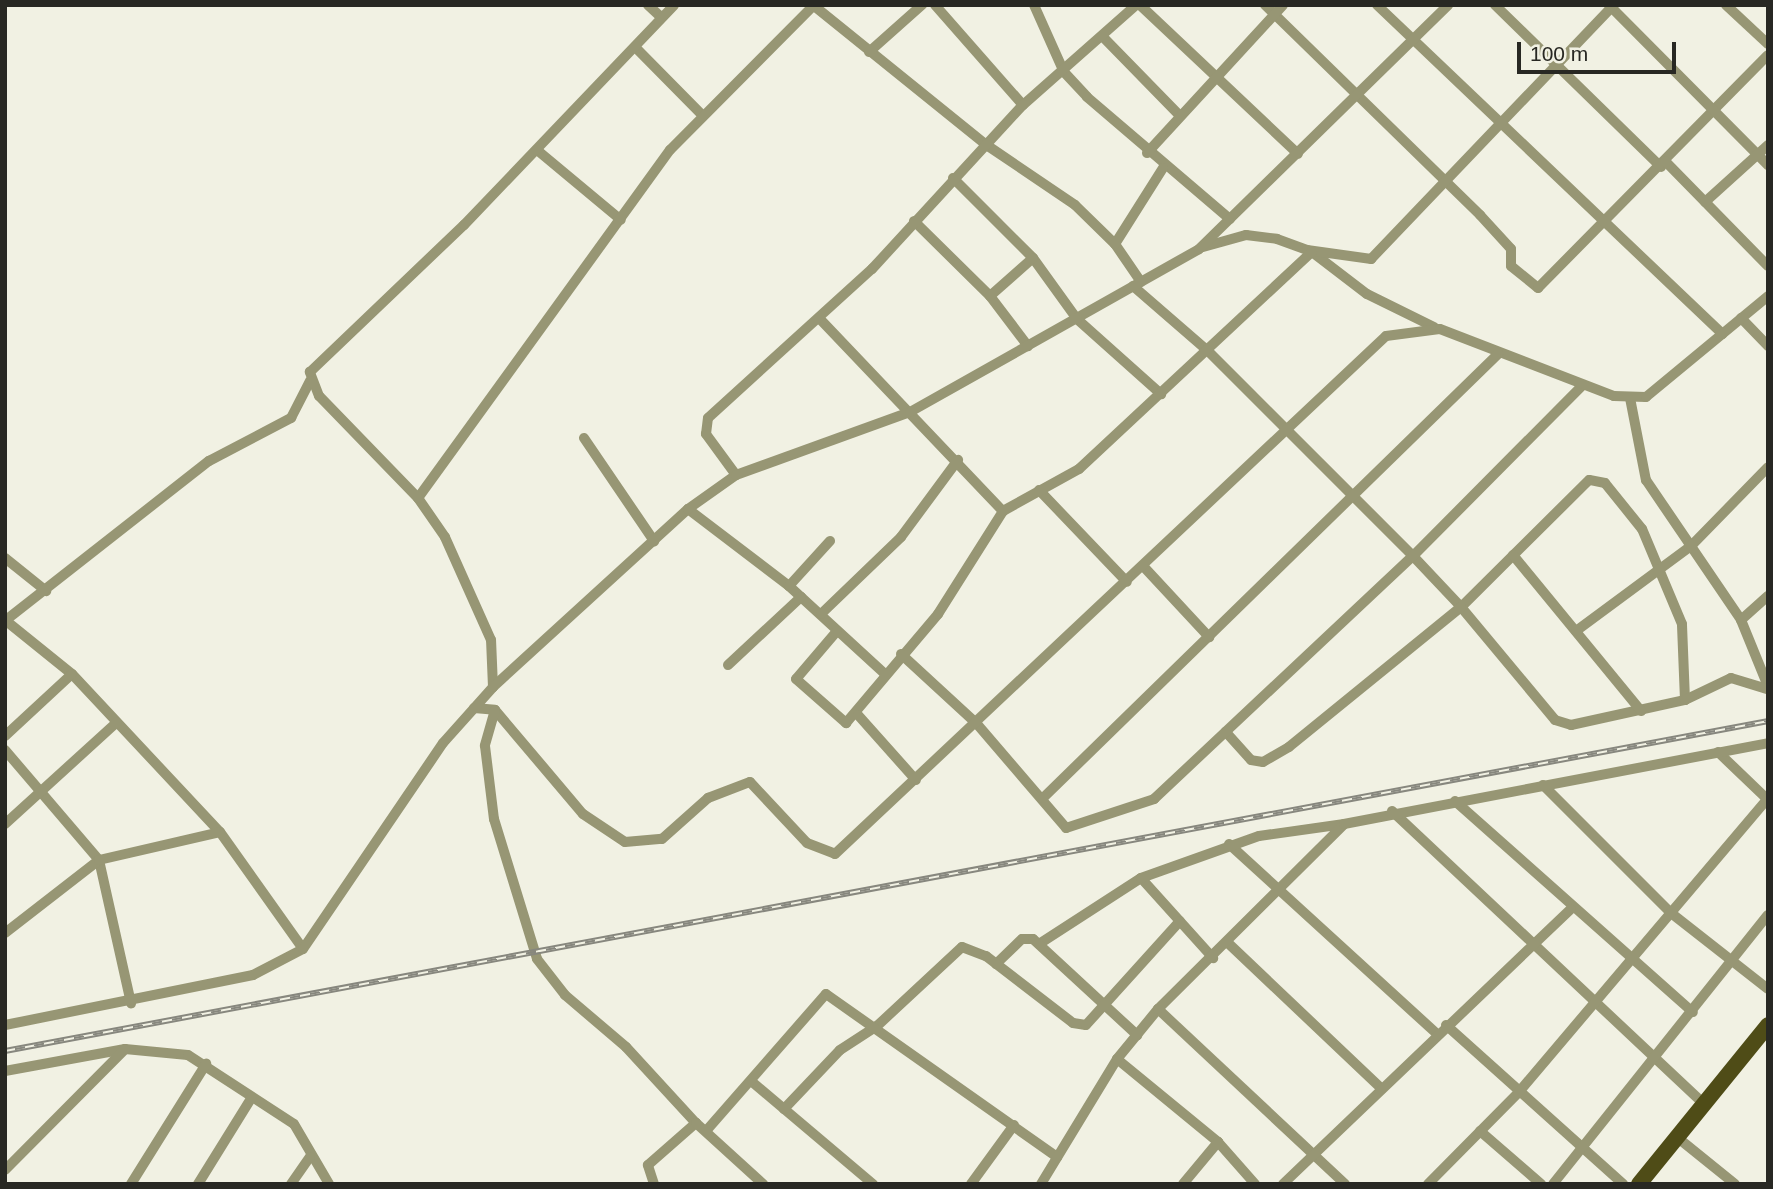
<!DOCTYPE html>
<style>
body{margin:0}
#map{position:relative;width:1773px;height:1189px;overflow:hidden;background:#f1f1e3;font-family:Helvetica,sans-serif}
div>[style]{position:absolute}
.minor>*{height:10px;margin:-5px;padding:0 5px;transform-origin:5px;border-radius:5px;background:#979674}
.primary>*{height:16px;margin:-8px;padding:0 8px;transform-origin:8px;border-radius:8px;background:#4f4c17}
.rail>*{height:6px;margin-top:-3px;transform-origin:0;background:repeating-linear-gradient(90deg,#f1f1e3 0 10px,#87877e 0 20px);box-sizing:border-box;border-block:2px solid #87877e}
span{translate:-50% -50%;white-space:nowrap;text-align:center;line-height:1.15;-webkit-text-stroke:5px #f1f1e3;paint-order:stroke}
.frame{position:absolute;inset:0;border:7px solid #282823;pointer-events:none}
.scale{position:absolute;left:1517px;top:42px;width:159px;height:32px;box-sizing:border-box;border:4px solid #282823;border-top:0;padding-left:9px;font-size:21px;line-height:24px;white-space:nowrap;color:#282823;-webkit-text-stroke:5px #f1f1e3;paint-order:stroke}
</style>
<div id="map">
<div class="minor">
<i style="left:648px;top:5px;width:18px;rotate:43deg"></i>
<i style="left:813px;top:5px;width:225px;rotate:38.9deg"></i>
<i style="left:988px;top:146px;width:105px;rotate:34.1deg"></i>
<i style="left:1075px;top:205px;width:56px;rotate:44.3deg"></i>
<i style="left:1115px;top:244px;width:46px;rotate:55.6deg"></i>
<i style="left:935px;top:5px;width:133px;rotate:48.7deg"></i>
<i style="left:1034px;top:5px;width:73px;rotate:65.9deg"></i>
<i style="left:1064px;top:72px;width:34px;rotate:47deg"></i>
<i style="left:1087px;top:97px;width:188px;rotate:40.5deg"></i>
<i style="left:1140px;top:5px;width:217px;rotate:43.3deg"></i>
<i style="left:1265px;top:5px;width:301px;rotate:44.3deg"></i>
<i style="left:1480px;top:215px;width:46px;rotate:47.6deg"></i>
<i style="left:1511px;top:249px;width:17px;rotate:90deg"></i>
<i style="left:1511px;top:266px;width:35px;rotate:39deg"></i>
<i style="left:1538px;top:288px;width:327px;rotate:-45.4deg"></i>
<i style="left:1377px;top:5px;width:477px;rotate:43.6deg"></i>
<i style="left:1495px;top:5px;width:232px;rotate:44.3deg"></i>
<i style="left:1609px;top:5px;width:226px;rotate:45.2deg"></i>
<i style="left:1726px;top:5px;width:57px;rotate:42.9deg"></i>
<i style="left:1104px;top:38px;width:109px;rotate:45.7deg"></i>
<i style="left:637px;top:49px;width:91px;rotate:45.4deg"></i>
<i style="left:869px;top:52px;width:71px;rotate:-41.6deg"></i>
<i style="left:537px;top:150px;width:109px;rotate:39.8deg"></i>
<i style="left:1147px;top:153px;width:201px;rotate:-47.4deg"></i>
<i style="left:1665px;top:161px;width:147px;rotate:45.6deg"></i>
<i style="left:953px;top:178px;width:113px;rotate:45deg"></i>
<i style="left:1033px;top:258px;width:75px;rotate:54.2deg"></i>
<i style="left:1077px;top:319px;width:113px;rotate:41.8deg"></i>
<i style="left:1705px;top:202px;width:85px;rotate:-42.1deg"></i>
<i style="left:914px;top:221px;width:107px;rotate:44.6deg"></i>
<i style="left:990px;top:296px;width:63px;rotate:52.8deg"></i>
<i style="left:1115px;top:244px;width:90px;rotate:-57.7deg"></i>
<i style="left:1203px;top:247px;width:45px;rotate:-15.6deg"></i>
<i style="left:1246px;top:235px;width:31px;rotate:7deg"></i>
<i style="left:1277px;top:239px;width:37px;rotate:20deg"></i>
<i style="left:1312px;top:252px;width:69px;rotate:37.4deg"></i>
<i style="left:1367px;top:294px;width:75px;rotate:26.2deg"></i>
<i style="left:1307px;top:250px;width:65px;rotate:8deg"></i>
<i style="left:1371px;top:259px;width:352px;rotate:-46.3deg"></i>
<i style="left:1133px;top:286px;width:98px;rotate:40.9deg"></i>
<i style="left:1207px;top:350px;width:291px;rotate:45deg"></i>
<i style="left:1413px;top:556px;width:70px;rotate:46.7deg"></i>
<i style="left:1461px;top:607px;width:147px;rotate:50.2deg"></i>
<i style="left:1555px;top:720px;width:17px;rotate:17deg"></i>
<i style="left:1571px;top:725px;width:117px;rotate:-12.4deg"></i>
<i style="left:1685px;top:700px;width:76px;rotate:-92.3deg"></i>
<i style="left:1682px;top:624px;width:103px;rotate:-112.8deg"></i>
<i style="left:1642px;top:529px;width:59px;rotate:-128.8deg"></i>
<i style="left:1605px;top:483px;width:16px;rotate:-169deg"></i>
<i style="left:1589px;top:480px;width:180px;rotate:135.2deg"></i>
<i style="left:1461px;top:607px;width:222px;rotate:140.9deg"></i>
<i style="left:1289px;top:747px;width:30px;rotate:150deg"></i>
<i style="left:1263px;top:762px;width:12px;rotate:-171deg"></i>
<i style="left:1251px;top:760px;width:38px;rotate:-132deg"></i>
<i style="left:990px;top:296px;width:57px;rotate:-41.5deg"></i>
<i style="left:819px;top:318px;width:267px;rotate:46.4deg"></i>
<i style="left:1741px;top:318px;width:39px;rotate:46deg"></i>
<i style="left:1630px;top:398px;width:84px;rotate:79deg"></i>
<i style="left:1646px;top:480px;width:169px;rotate:55.8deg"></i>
<i style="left:1741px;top:620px;width:71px;rotate:67.8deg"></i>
<i style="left:584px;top:438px;width:125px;rotate:55.8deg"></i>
<i style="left:736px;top:475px;width:51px;rotate:-126.2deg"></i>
<i style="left:706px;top:434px;width:16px;rotate:-83deg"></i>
<i style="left:708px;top:418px;width:222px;rotate:-42.3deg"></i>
<i style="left:872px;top:269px;width:223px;rotate:-47.4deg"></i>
<i style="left:1023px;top:105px;width:151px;rotate:-41.5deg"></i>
<i style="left:1039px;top:490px;width:127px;rotate:46.3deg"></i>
<i style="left:418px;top:498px;width:430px;rotate:-54.1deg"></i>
<i style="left:670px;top:150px;width:203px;rotate:-45.2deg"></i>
<i style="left:688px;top:509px;width:127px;rotate:37.3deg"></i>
<i style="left:789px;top:586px;width:130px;rotate:42.5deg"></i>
<i style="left:1513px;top:555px;width:202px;rotate:50.6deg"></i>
<i style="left:5px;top:558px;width:53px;rotate:38.8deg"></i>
<i style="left:1144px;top:567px;width:96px;rotate:47.1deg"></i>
<i style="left:789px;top:586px;width:61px;rotate:-47.7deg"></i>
<i style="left:821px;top:614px;width:111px;rotate:-43.9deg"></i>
<i style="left:901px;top:537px;width:96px;rotate:-53.5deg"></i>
<i style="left:5px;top:620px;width:86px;rotate:38.9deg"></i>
<i style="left:72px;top:674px;width:216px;rotate:46.9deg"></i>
<i style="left:220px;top:832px;width:143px;rotate:54.6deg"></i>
<i style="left:6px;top:620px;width:258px;rotate:-38.1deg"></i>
<i style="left:209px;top:461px;width:93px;rotate:-27.7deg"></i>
<i style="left:291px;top:418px;width:42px;rotate:-62.8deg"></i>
<i style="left:1741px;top:620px;width:36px;rotate:-42deg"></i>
<i style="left:837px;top:631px;width:63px;rotate:130.5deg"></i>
<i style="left:796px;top:679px;width:67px;rotate:41.3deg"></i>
<i style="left:846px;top:723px;width:143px;rotate:-49.8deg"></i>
<i style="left:938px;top:614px;width:122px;rotate:-57.7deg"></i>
<i style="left:1003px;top:511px;width:87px;rotate:-28.9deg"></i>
<i style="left:1079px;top:469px;width:318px;rotate:-43deg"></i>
<i style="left:1576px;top:631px;width:143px;rotate:-36.5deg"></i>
<i style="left:1691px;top:546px;width:110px;rotate:-45.7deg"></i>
<i style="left:901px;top:654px;width:103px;rotate:42.6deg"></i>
<i style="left:977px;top:724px;width:137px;rotate:49.4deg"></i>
<i style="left:1066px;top:828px;width:93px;rotate:-18.2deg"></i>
<i style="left:1154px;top:799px;width:355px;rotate:-43.2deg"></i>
<i style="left:1413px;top:556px;width:241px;rotate:-45.2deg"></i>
<i style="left:728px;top:665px;width:100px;rotate:-43deg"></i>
<i style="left:493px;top:687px;width:47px;rotate:-92.4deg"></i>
<i style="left:491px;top:640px;width:113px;rotate:-114.1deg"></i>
<i style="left:445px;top:537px;width:47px;rotate:-124.7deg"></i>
<i style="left:418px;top:498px;width:142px;rotate:-134.1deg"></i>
<i style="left:319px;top:396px;width:26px;rotate:-111deg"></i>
<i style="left:310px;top:372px;width:213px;rotate:-43.7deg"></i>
<i style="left:464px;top:225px;width:304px;rotate:-46.3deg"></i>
<i style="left:1685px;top:700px;width:51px;rotate:-25.6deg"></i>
<i style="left:1731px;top:678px;width:39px;rotate:17deg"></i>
<i style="left:474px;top:708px;width:21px;rotate:5deg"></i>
<i style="left:495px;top:710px;width:136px;rotate:49.8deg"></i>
<i style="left:583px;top:814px;width:50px;rotate:33.7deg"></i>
<i style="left:625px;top:842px;width:37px;rotate:-5deg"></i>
<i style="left:662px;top:839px;width:62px;rotate:-41.7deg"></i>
<i style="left:708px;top:798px;width:45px;rotate:-20.9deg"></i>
<i style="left:750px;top:782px;width:83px;rotate:46.9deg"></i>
<i style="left:807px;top:843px;width:30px;rotate:21deg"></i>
<i style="left:835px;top:854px;width:756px;rotate:-43.23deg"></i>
<i style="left:1386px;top:336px;width:54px;rotate:-7.4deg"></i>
<i style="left:1440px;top:329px;width:186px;rotate:21.1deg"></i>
<i style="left:1614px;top:396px;width:32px;rotate:2deg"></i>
<i style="left:1646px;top:397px;width:158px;rotate:-39.6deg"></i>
<i style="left:495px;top:710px;width:37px;rotate:106deg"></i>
<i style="left:485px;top:746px;width:74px;rotate:83deg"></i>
<i style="left:494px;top:819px;width:146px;rotate:72.9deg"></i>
<i style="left:537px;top:959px;width:46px;rotate:52.1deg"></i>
<i style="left:565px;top:995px;width:80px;rotate:40.4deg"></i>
<i style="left:626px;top:1047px;width:103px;rotate:47.4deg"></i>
<i style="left:858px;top:715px;width:87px;rotate:48.3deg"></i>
<i style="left:5px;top:736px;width:91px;rotate:-42.8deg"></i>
<i style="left:5px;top:750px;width:145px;rotate:49.5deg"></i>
<i style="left:99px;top:860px;width:147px;rotate:77.4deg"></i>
<i style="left:1718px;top:752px;width:69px;rotate:43.8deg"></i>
<i style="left:1543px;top:785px;width:181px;rotate:45deg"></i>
<i style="left:1671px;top:913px;width:123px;rotate:38.1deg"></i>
<i style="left:1043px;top:798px;width:636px;rotate:-44.3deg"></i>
<i style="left:1455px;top:801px;width:318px;rotate:41.6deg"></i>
<i style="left:1392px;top:811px;width:428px;rotate:43.2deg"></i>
<i style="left:5px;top:824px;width:151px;rotate:-42.3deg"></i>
<i style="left:1229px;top:844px;width:282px;rotate:42.4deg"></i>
<i style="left:1141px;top:878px;width:108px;rotate:48deg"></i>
<i style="left:5px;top:933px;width:119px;rotate:-37.8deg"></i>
<i style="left:99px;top:860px;width:124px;rotate:-13deg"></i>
<i style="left:1228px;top:943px;width:212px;rotate:43.5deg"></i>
<i style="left:1039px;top:944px;width:121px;rotate:-32.9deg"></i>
<i style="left:1141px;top:878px;width:125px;rotate:-19.6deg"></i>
<i style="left:1259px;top:836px;width:86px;rotate:-8deg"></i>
<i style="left:996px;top:964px;width:36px;rotate:-44deg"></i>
<i style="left:1022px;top:939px;width:11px"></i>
<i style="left:1033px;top:939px;width:142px;rotate:42.7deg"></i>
<i style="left:1158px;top:1009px;width:256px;rotate:43.1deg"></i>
<i style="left:5px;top:1025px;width:253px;rotate:-11.4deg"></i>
<i style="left:253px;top:975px;width:56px;rotate:-27.5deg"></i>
<i style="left:303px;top:949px;width:249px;rotate:-55.8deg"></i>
<i style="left:443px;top:743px;width:75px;rotate:-48.2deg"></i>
<i style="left:493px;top:687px;width:264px;rotate:-42.4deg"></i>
<i style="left:688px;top:509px;width:59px;rotate:-35.3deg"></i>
<i style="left:736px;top:475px;width:185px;rotate:-19.9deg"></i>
<i style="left:910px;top:412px;width:332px;rotate:-29.4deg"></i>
<i style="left:1199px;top:249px;width:349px;rotate:-44.4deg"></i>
<i style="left:1446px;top:1025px;width:238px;rotate:41.9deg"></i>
<i style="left:1117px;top:1059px;width:131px;rotate:39.4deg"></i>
<i style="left:1218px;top:1142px;width:56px;rotate:48.6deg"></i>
<i style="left:5px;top:1071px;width:122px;rotate:-10.4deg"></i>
<i style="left:125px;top:1049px;width:63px;rotate:5.4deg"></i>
<i style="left:188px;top:1055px;width:126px;rotate:33.1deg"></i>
<i style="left:294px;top:1124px;width:69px;rotate:59.7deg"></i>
<i style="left:751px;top:1081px;width:160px;rotate:40.2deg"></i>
<i style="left:784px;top:1109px;width:81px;rotate:-46.5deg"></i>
<i style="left:840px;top:1050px;width:44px;rotate:-33deg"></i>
<i style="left:877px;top:1026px;width:116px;rotate:-42.9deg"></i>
<i style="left:962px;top:947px;width:26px;rotate:21deg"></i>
<i style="left:986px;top:956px;width:110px;rotate:37.6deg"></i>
<i style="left:1073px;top:1023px;width:13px;rotate:9deg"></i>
<i style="left:1086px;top:1025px;width:140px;rotate:-47.9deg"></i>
<i style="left:706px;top:1131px;width:182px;rotate:-48.8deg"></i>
<i style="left:826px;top:994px;width:283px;rotate:35.2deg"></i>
<i style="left:1480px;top:1131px;width:81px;rotate:41deg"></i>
<i style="left:1678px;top:1138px;width:73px;rotate:38.9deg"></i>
<i style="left:5px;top:1170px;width:170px;rotate:-45.2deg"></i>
<i style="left:131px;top:1184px;width:142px;rotate:-58deg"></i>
<i style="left:198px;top:1184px;width:102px;rotate:-58.2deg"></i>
<i style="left:291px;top:1184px;width:33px;rotate:-55deg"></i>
<i style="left:654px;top:1184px;width:20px;rotate:-108deg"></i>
<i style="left:648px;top:1165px;width:64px;rotate:-41.2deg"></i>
<i style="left:696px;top:1123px;width:91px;rotate:42.3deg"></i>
<i style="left:971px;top:1184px;width:73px;rotate:-53.9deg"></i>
<i style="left:1041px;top:1184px;width:146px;rotate:-58.7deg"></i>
<i style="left:1117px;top:1059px;width:65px;rotate:-50.6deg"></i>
<i style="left:1158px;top:1009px;width:262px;rotate:-44.8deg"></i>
<i style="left:1344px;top:824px;width:432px;rotate:-10.8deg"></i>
<i style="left:1183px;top:1184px;width:55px;rotate:-50.2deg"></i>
<i style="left:1283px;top:1184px;width:398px;rotate:-43.7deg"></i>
<i style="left:1428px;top:1184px;width:128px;rotate:-45.3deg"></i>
<i style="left:1518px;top:1093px;width:385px;rotate:-49.7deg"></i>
<i style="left:1553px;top:1184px;width:344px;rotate:-51.4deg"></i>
</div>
<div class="primary">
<i style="left:1639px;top:1184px;width:205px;rotate:-50.9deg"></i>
</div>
<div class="rail">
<i style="left:5px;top:1051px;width:1794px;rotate:-10.6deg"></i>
</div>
<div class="frame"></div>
<div class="scale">100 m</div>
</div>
